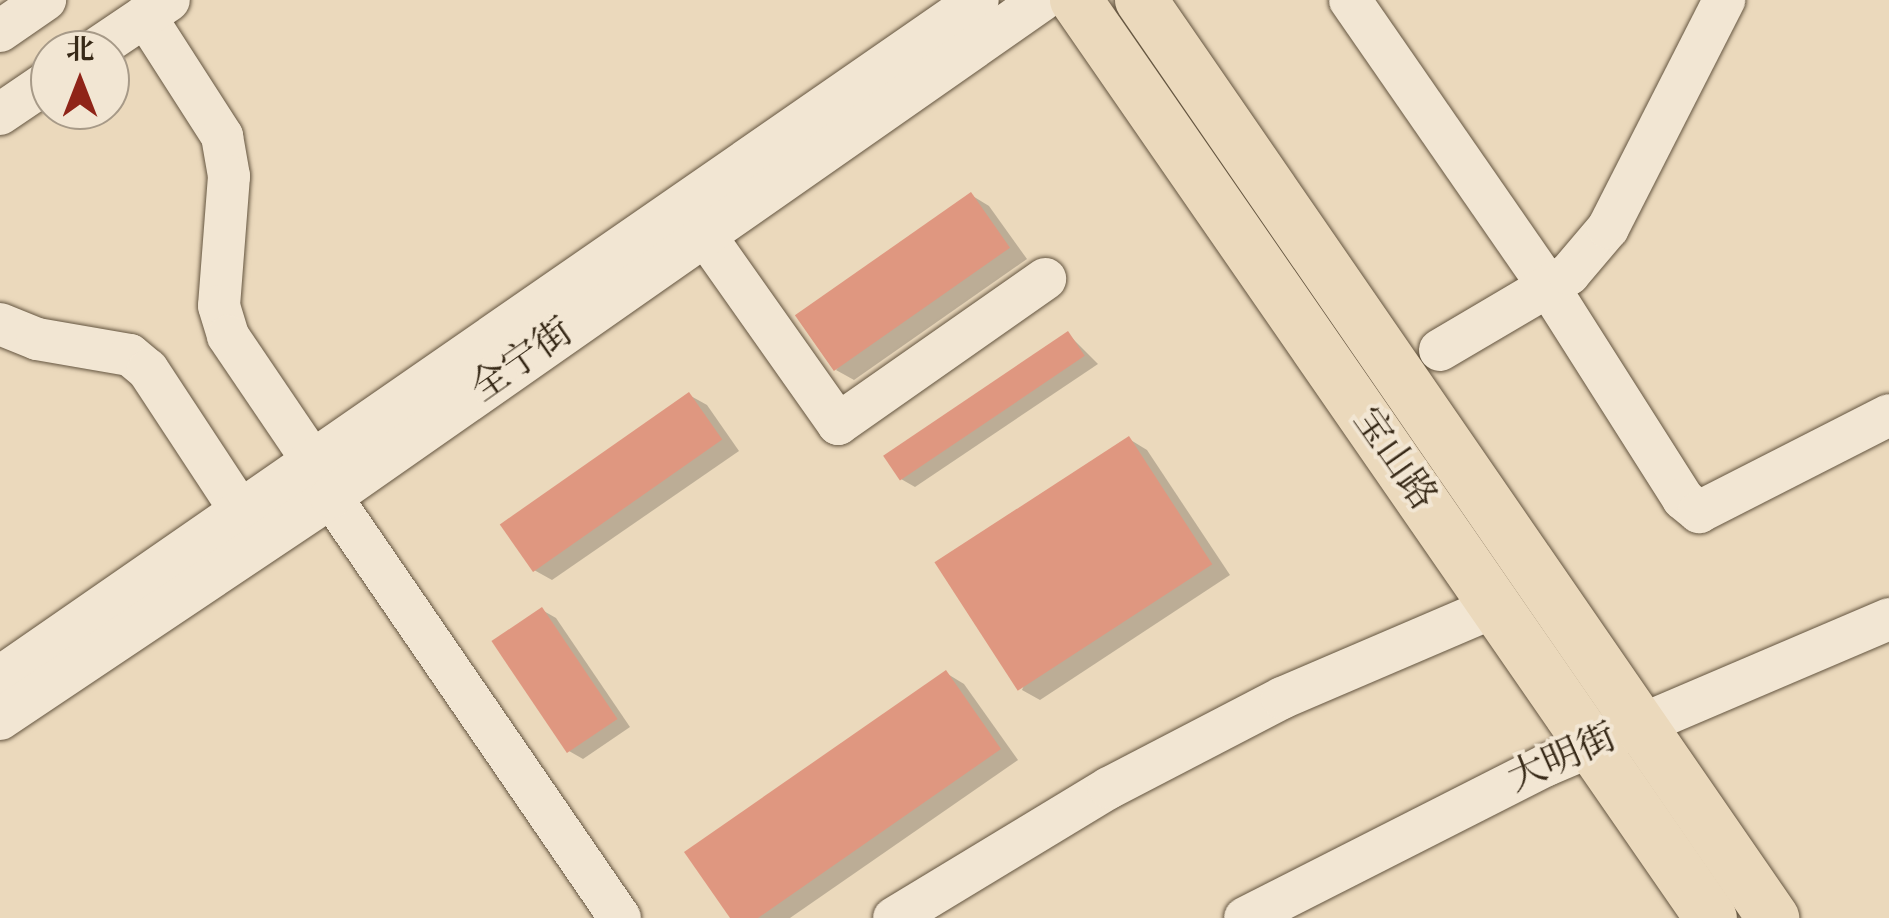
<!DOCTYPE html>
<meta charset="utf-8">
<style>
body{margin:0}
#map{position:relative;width:1889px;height:918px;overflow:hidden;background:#ebd9bc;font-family:Vollkorn,"Noto Serif SC",serif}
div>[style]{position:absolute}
.shadow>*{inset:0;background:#0003}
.building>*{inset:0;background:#df9780;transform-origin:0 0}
.roads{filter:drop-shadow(0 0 2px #645540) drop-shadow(0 0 2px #645540)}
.minor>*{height:42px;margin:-21px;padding:0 21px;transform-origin:21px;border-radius:21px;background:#f2e6d3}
.major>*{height:52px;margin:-26px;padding:0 26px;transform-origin:26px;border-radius:26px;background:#ebd9bc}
span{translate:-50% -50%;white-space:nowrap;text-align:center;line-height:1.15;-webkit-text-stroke:8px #f2e6d3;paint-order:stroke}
.street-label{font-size:38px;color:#372917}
.north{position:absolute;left:30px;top:30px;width:100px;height:100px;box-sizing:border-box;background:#f2e6d3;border:2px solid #a79a88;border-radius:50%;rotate:0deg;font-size:28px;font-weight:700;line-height:40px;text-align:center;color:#372917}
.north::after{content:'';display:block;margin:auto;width:35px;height:45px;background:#8f2418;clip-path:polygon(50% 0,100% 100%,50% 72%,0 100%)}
</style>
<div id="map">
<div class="shadow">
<i style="clip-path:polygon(971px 195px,989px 206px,1027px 259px,854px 380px,836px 370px)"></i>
<i style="clip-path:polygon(1068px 334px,1098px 364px,915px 487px,901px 479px)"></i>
<i style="clip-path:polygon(689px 395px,707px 405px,739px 451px,552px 580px,534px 570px)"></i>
<i style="clip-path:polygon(1129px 439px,1147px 450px,1230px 575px,1040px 700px,1022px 690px)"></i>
<i style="clip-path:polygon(542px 610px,556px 618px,630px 727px,583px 759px,569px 751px)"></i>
<i style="clip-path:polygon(946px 673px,964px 684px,1018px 760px,790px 918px,733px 918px)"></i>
</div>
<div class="building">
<i style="left:971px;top:192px;width:68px;height:215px;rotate:55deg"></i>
<i style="left:1068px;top:331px;width:30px;height:223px;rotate:56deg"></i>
<i style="left:689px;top:392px;width:58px;height:231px;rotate:55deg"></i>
<i style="left:1129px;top:436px;width:153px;height:232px;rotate:57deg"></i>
<i style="left:542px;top:607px;width:135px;height:61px;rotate:56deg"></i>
<i style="clip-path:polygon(946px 670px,1001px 749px,758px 918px,730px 918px,684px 852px)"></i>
</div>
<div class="roads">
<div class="minor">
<i style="left:1350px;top:0;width:348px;rotate:55.3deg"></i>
<i style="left:1548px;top:286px;width:252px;rotate:57.6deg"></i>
<i style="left:1683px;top:499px;width:21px;rotate:39deg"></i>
<i style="left:1699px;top:512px;width:213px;rotate:-27deg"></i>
<i style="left:145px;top:16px;width:143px;rotate:57.3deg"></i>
<i style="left:222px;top:136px;width:41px;rotate:80.1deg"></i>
<i style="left:229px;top:176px;width:130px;rotate:94.4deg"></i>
<i style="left:219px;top:306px;width:31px;rotate:73deg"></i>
<i style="left:228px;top:336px;width:153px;rotate:55.9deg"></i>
<i style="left:0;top:31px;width:55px;rotate:-34.6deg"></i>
<i style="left:95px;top:50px;width:89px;rotate:-34deg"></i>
<i style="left:0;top:114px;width:60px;rotate:-34.2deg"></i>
<i style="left:690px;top:214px;width:257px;rotate:54.8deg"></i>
<i style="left:838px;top:424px;width:253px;rotate:-35deg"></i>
<i style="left:0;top:324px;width:40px;rotate:22deg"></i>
<i style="left:37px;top:339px;width:94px;rotate:9.8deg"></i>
<i style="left:130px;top:355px;width:23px;rotate:40deg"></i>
<i style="left:148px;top:370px;width:171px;rotate:56.7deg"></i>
<i style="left:1440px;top:350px;width:150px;rotate:-30.5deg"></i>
<i style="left:1569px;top:274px;width:60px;rotate:-49.7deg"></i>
<i style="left:1608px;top:228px;width:256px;rotate:-63deg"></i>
<i style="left:316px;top:475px;width:537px;rotate:55.54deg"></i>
<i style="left:0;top:677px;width:1189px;rotate:-34.69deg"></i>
<i style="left:0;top:719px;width:399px;rotate:-33.8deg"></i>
<i style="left:331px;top:497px;width:867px;rotate:-34.95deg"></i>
<i style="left:894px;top:918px;width:251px;rotate:-31.2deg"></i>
<i style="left:1109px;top:788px;width:195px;rotate:-27.5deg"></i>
<i style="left:1282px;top:698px;width:231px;rotate:-23.2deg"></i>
<i style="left:1245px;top:918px;width:339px;rotate:-26.9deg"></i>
<i style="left:1547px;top:765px;width:372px;rotate:-23.1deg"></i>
</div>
<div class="major">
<i style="left:1076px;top:0;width:1116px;rotate:55.33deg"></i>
<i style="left:1141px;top:0;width:1115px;rotate:55.45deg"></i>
</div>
</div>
<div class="street-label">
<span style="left:523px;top:362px;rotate:-35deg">全宁街</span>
<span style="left:1393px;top:460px;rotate:55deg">宝山路</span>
<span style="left:1563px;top:760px;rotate:-24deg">大明街</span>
</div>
<div class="north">北</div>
</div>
